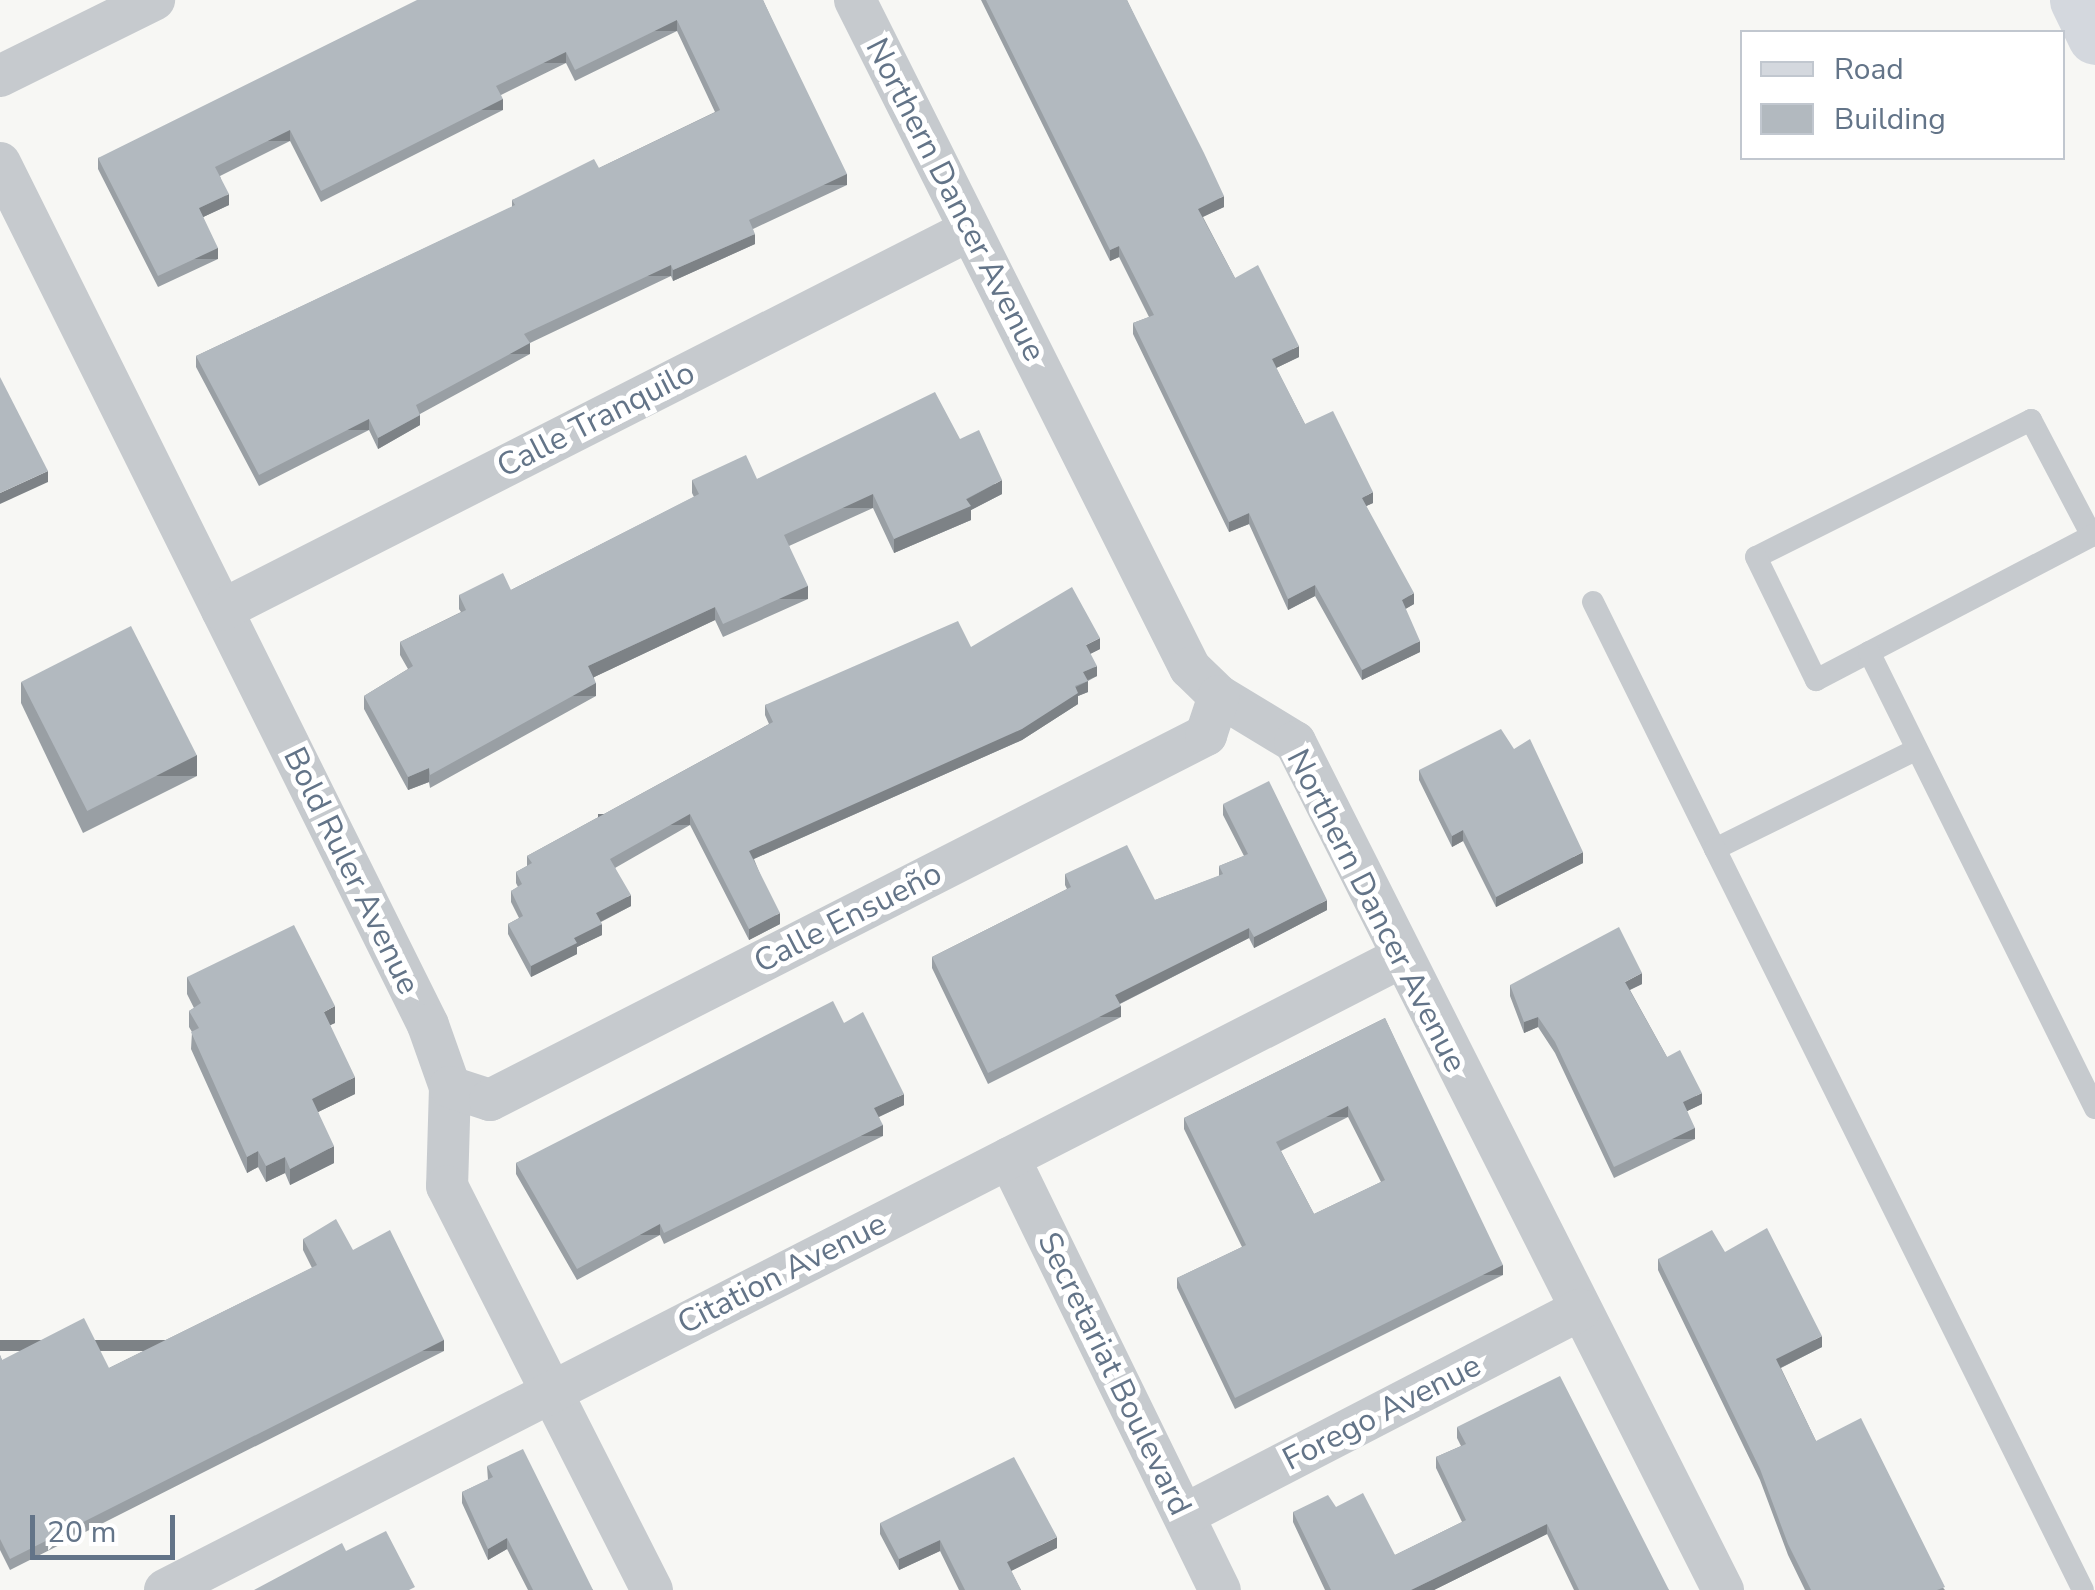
<!DOCTYPE html>
<meta charset="utf-8">
<style>
body{margin:0}
#map{position:relative;width:2095px;height:1590px;overflow:hidden;background:#f7f7f4;font-family:"Nunito Sans",sans-serif}
div>[style]{position:absolute}
.lane>*{height:22px;margin:-11px;padding:0 11px;transform-origin:11px;border-radius:11px;background:#c6cace}
.street>*{height:42px;margin:-21px;padding:0 21px;transform-origin:21px;border-radius:21px;background:#c6cace}
.secondary>*{height:55px;margin:-27.5px;padding:0 27.5px;transform-origin:27.5px;border-radius:27.5px;background:#d4d8de}
.wall>*{inset:0;background:#999fa4}
.shaded-wall>*{inset:0;background:#7d8286;transform-origin:0 0}
.building>*{inset:0;background:#b2b9bf;transform-origin:0 0}
span{translate:-50% -50%;white-space:nowrap;text-align:center;line-height:1.15;-webkit-text-stroke:10px #fff;paint-order:stroke}
.street-label{font-size:32px;color:#637488}
.legend{position:absolute;left:1740px;top:30px;width:325px;height:130px;box-sizing:border-box;background:#fff;border:2px solid #c1c7cf;margin:0;padding:12px 18px;list-style:none;font-size:30px;color:#637488}
.legend li{display:flex;align-items:center;gap:20px;height:50px}
.legend b{width:50px;border:2px solid #c1c7cf}
.scale{position:absolute;left:30px;top:1515px;width:145px;height:45px;box-sizing:border-box;border:5px solid #637488;border-top:0;padding-left:12px;font-size:30px;line-height:35px;white-space:nowrap;color:#637488;-webkit-text-stroke:8px #fff;paint-order:stroke}
</style>
<div id="map">
<div class="lane">
<i style="left:2092px;top:536px;width:131px;rotate:-117.7deg"></i>
<i style="left:2031px;top:420px;width:307px;rotate:153.5deg"></i>
<i style="left:1756px;top:557px;width:137px;rotate:64deg"></i>
<i style="left:1816px;top:680px;width:315px;rotate:-27.6deg"></i>
<i style="left:1593px;top:602px;width:275px;rotate:63.7deg"></i>
<i style="left:1715px;top:849px;width:225px;rotate:-26.3deg"></i>
<i style="left:1869px;top:652px;width:509px;rotate:63.64deg"></i>
<i style="left:1715px;top:849px;width:827px;rotate:63.59deg"></i>
</div>
<div class="street">
<i style="left:855px;top:0;width:747px;rotate:63.37deg"></i>
<i style="left:1190px;top:668px;width:40px;rotate:44deg"></i>
<i style="left:1219px;top:696px;width:89px;rotate:31.2deg"></i>
<i style="left:1295px;top:742px;width:950px;rotate:63.22deg"></i>
<i style="left:0;top:76px;width:172px;rotate:-26.3deg"></i>
<i style="left:0;top:163px;width:962px;rotate:63.59deg"></i>
<i style="left:428px;top:1025px;width:66px;rotate:70.5deg"></i>
<i style="left:450px;top:1087px;width:99px;rotate:91.7deg"></i>
<i style="left:447px;top:1186px;width:453px;rotate:63.1deg"></i>
<i style="left:222px;top:610px;width:839px;rotate:-26.93deg"></i>
<i style="left:450px;top:1087px;width:42px;rotate:18deg"></i>
<i style="left:490px;top:1100px;width:804px;rotate:-27.01deg"></i>
<i style="left:1206px;top:735px;width:41px;rotate:-71.6deg"></i>
<i style="left:1009px;top:1158px;width:481px;rotate:64deg"></i>
<i style="left:1184px;top:1515px;width:446px;rotate:-27.4deg"></i>
<i style="left:165px;top:1590px;width:1387px;rotate:-27.1deg"></i>
</div>
<div class="secondary">
<i style="left:2077px;top:0;width:41px;rotate:64.1deg"></i>
</div>
<div class="wall">
<i style="clip-path:polygon(763px 0,847px 185px,753px 229px,755px 244px,673px 281px,671px 276px,530px 343px,530px 354px,420px 414px,420px 425px,378px 449px,369px 430px,259px 486px,196px 367px,196px 356px,512px 207px,512px 200px,599px 168px,715px 112px,677px 31px,575px 81px,566px 63px,501px 95px,503px 110px,321px 202px,290px 141px,220px 176px,229px 205px,203px 217px,218px 259px,158px 287px,98px 169px,98px 158px)"></i>
<i style="clip-path:polygon(981px 0,1127px 0,1224px 207px,1203px 217px,1235px 278px,1299px 357px,1276px 368px,1305px 424px,1373px 503px,1366px 506px,1414px 604px,1405px 609px,1420px 652px,1362px 680px,1315px 596px,1288px 610px,1249px 524px,1229px 532px,1133px 334px,1133px 323px,1149px 317px,1119px 257px,1110px 261px)"></i>
<i style="clip-path:polygon(960px 439px,1002px 494px,971px 510px,971px 520px,894px 553px,873px 508px,789px 546px,808px 599px,723px 637px,715px 620px,594px 677px,596px 696px,430px 788px,429px 782px,408px 790px,364px 709px,364px 696px,408px 669px,400px 655px,400px 642px,461px 612px,459px 609px,459px 595px,511px 590px,694px 497px,692px 493px,692px 480px,757px 479px)"></i>
<i style="clip-path:polygon(971px 647px,1100px 649px,1090px 654px,1097px 676px,1088px 681px,1088px 692px,1078px 696px,1078px 704px,1022px 740px,754px 859px,780px 924px,749px 940px,690px 825px,615px 868px,631px 906px,601px 922px,602px 935px,577px 947px,577px 954px,531px 977px,508px 934px,508px 924px,519px 918px,511px 902px,511px 891px,518px 887px,516px 883px,516px 872px,527px 866px,527px 856px,769px 724px,765px 715px,765px 705px)"></i>
<i style="clip-path:polygon(21px 682px,197px 776px,83px 833px,21px 703px)"></i>
<i style="clip-path:polygon(1419px 770px,1583px 863px,1496px 907px,1463px 841px,1452px 847px,1419px 780px)"></i>
<i style="clip-path:polygon(1223px 804px,1327px 910px,1254px 948px,1249px 938px,1120px 1004px,1121px 1017px,988px 1084px,932px 968px,932px 957px,1067px 889px,1065px 885px,1065px 874px,1155px 900px,1219px 876px,1219px 866px,1244px 856px,1223px 815px)"></i>
<i style="clip-path:polygon(187px 977px,335px 1023px,330px 1025px,355px 1094px,318px 1112px,334px 1163px,290px 1185px,285px 1173px,266px 1182px,258px 1167px,247px 1173px,191px 1049px,192px 1032px,189px 1027px,189px 1011px,194px 1008px,187px 994px)"></i>
<i style="clip-path:polygon(1642px 984px,1630px 990px,1667px 1057px,1702px 1104px,1687px 1111px,1695px 1139px,1614px 1178px,1555px 1053px,1538px 1027px,1524px 1033px,1510px 996px,1510px 985px)"></i>
<i style="clip-path:polygon(evenodd,1385px 1018px,1503px 1275px,1235px 1409px,1177px 1288px,1177px 1278px,1242px 1247px,1184px 1129px,1184px 1118px,1385px 1018px,1348px 1117px,1381px 1182px,1314px 1214px,1281px 1151px,1348px 1117px)"></i>
<i style="clip-path:polygon(844px 1023px,904px 1105px,879px 1117px,883px 1136px,664px 1244px,660px 1235px,577px 1280px,516px 1174px,516px 1163px)"></i>
<i style="clip-path:polygon(303px 1239px,353px 1250px,444px 1351px,10px 1570px,0 1550px,0 1355px,2px 1360px,109px 1368px,312px 1268px,303px 1250px)"></i>
<i style="clip-path:polygon(1725px 1252px,1822px 1347px,1781px 1368px,1816px 1441px,1945px 1590px,1805px 1590px,1788px 1555px,1760px 1480px,1658px 1270px,1658px 1259px)"></i>
<i style="clip-path:polygon(1457px 1427px,1669px 1590px,1574px 1590px,1547px 1534px,1434px 1590px,1325px 1590px,1293px 1522px,1293px 1512px,1336px 1507px,1395px 1555px,1462px 1522px,1436px 1468px,1436px 1457px,1461px 1446px,1457px 1438px)"></i>
<i style="clip-path:polygon(487px 1466px,593px 1590px,528px 1590px,507px 1549px,488px 1560px,462px 1503px,462px 1492px,488px 1480px)"></i>
<i style="clip-path:polygon(880px 1523px,1057px 1548px,1011px 1571px,1021px 1590px,959px 1590px,940px 1551px,899px 1570px,880px 1534px)"></i>
</div>
<div class="shaded-wall">
<i style="left:677px;top:20px;width:11px;height:114px;rotate:90deg"></i>
<i style="left:566px;top:52px;width:11px;height:78px;rotate:90deg"></i>
<i style="left:503px;top:99px;width:11px;height:204px;rotate:90deg"></i>
<i style="left:290px;top:130px;width:11px;height:84px;rotate:90deg"></i>
<i style="left:847px;top:174px;width:11px;height:108px;rotate:90deg"></i>
<i style="clip-path:polygon(229px 194px,229px 205px,199px 219px,199px 208px)"></i>
<i style="clip-path:polygon(1224px 196px,1224px 207px,1198px 219px,1198px 209px)"></i>
<i style="clip-path:polygon(755px 234px,755px 244px,673px 281px,673px 270px)"></i>
<i style="clip-path:polygon(1119px 246px,1119px 257px,1110px 261px,1110px 250px)"></i>
<i style="left:218px;top:248px;width:11px;height:66px;rotate:90deg"></i>
<i style="left:671px;top:265px;width:11px;height:162px;rotate:90deg"></i>
<i style="left:530px;top:343px;width:11px;height:130px;rotate:90deg"></i>
<i style="clip-path:polygon(1299px 346px,1299px 357px,1272px 370px,1272px 359px)"></i>
<i style="clip-path:polygon(420px 415px,420px 425px,378px 449px,378px 438px)"></i>
<i style="left:369px;top:419px;width:11px;height:123px;rotate:90deg"></i>
<i style="clip-path:polygon(48px 471px,48px 482px,0 504px,0 493px)"></i>
<i style="clip-path:polygon(1002px 480px,1002px 494px,971px 510px,971px 520px,894px 553px,894px 539px)"></i>
<i style="clip-path:polygon(1373px 492px,1373px 503px,1362px 508px,1362px 498px)"></i>
<i style="left:873px;top:494px;width:14px;height:98px;rotate:90deg"></i>
<i style="clip-path:polygon(1249px 513px,1249px 524px,1229px 532px,1229px 522px)"></i>
<i style="clip-path:polygon(1315px 585px,1315px 596px,1288px 610px,1288px 599px)"></i>
<i style="left:808px;top:586px;width:13px;height:93px;rotate:90deg"></i>
<i style="clip-path:polygon(1414px 593px,1414px 604px,1402px 611px,1402px 600px)"></i>
<i style="clip-path:polygon(715px 607px,715px 620px,588px 680px,588px 666px)"></i>
<i style="clip-path:polygon(1100px 638px,1100px 649px,1086px 656px,1086px 645px)"></i>
<i style="clip-path:polygon(1420px 641px,1420px 652px,1362px 680px,1362px 670px)"></i>
<i style="clip-path:polygon(1097px 666px,1097px 676px,1083px 682px,1083px 672px)"></i>
<i style="clip-path:polygon(1088px 681px,1088px 692px,1078px 696px,1078px 704px,1022px 740px,749px 861px,749px 851px)"></i>
<i style="left:596px;top:683px;width:13px;height:190px;rotate:90deg"></i>
<i style="left:197px;top:755px;width:21px;height:127px;rotate:90deg"></i>
<i style="clip-path:polygon(429px 768px,429px 782px,408px 790px,408px 777px)"></i>
<i style="left:690px;top:814px;width:11px;height:92px;rotate:90deg"></i>
<i style="clip-path:polygon(1463px 830px,1463px 841px,1452px 847px,1452px 836px)"></i>
<i style="clip-path:polygon(1583px 852px,1583px 863px,1496px 907px,1496px 897px)"></i>
<i style="clip-path:polygon(631px 895px,631px 906px,596px 924px,596px 913px)"></i>
<i style="clip-path:polygon(1327px 900px,1327px 910px,1254px 948px,1254px 937px)"></i>
<i style="clip-path:polygon(780px 913px,780px 924px,749px 940px,749px 929px)"></i>
<i style="clip-path:polygon(602px 924px,602px 935px,577px 947px,577px 954px,531px 977px,531px 966px,574px 938px)"></i>
<i style="clip-path:polygon(1249px 928px,1249px 938px,1115px 1006px,1115px 995px)"></i>
<i style="clip-path:polygon(1642px 973px,1642px 984px,1625px 992px,1625px 982px)"></i>
<i style="clip-path:polygon(335px 1006px,335px 1023px,324px 1028px,324px 1012px)"></i>
<i style="left:1121px;top:1006px;width:11px;height:149px;rotate:90deg"></i>
<i style="clip-path:polygon(1538px 1017px,1538px 1027px,1524px 1033px,1524px 1022px)"></i>
<i style="clip-path:polygon(355px 1077px,355px 1094px,312px 1115px,312px 1099px)"></i>
<i style="clip-path:polygon(1702px 1093px,1702px 1104px,1683px 1113px,1683px 1102px)"></i>
<i style="clip-path:polygon(904px 1094px,904px 1105px,874px 1119px,874px 1108px)"></i>
<i style="left:1348px;top:1106px;width:11px;height:80px;rotate:90deg"></i>
<i style="left:883px;top:1125px;width:11px;height:244px;rotate:90deg"></i>
<i style="left:1695px;top:1128px;width:11px;height:90px;rotate:90deg"></i>
<i style="clip-path:polygon(334px 1146px,334px 1163px,290px 1185px,290px 1169px)"></i>
<i style="clip-path:polygon(258px 1151px,258px 1167px,247px 1173px,247px 1157px)"></i>
<i style="clip-path:polygon(285px 1157px,285px 1173px,266px 1182px,266px 1166px)"></i>
<i style="left:660px;top:1224px;width:11px;height:94px;rotate:90deg"></i>
<i style="left:1503px;top:1265px;width:10px;height:299px;rotate:90deg"></i>
<i style="clip-path:polygon(1822px 1336px,1822px 1347px,1776px 1370px,1776px 1359px)"></i>
<i style="left:444px;top:1340px;width:11px;height:486px;rotate:90deg"></i>
<i style="clip-path:polygon(1547px 1524px,1547px 1534px,1434px 1590px,1411px 1590px)"></i>
<i style="clip-path:polygon(1057px 1537px,1057px 1548px,1007px 1573px,1007px 1562px)"></i>
<i style="clip-path:polygon(507px 1538px,507px 1549px,488px 1560px,488px 1549px)"></i>
<i style="clip-path:polygon(940px 1540px,940px 1551px,899px 1570px,899px 1559px)"></i>
</div>
<div class="building">
<i style="clip-path:polygon(417px 0,763px 0,847px 174px,749px 220px,755px 234px,673px 270px,671px 265px,524px 334px,530px 343px,416px 405px,420px 415px,378px 438px,369px 419px,259px 475px,196px 356px,515px 205px,512px 200px,594px 159px,599px 168px,720px 110px,677px 20px,575px 70px,566px 52px,496px 86px,503px 99px,321px 191px,290px 130px,215px 167px,229px 194px,199px 208px,218px 248px,158px 276px,98px 158px)"></i>
<i style="clip-path:polygon(986px 0,1127px 0,1204px 153px,1224px 196px,1198px 209px,1235px 278px,1258px 265px,1299px 346px,1272px 359px,1305px 424px,1333px 411px,1373px 492px,1362px 498px,1414px 593px,1402px 600px,1420px 641px,1362px 670px,1315px 585px,1288px 599px,1249px 513px,1229px 522px,1133px 323px,1154px 315px,1119px 246px,1110px 250px)"></i>
<i style="clip-path:polygon(0 377px,48px 471px,0 493px)"></i>
<i style="clip-path:polygon(935px 392px,960px 439px,979px 430px,1002px 480px,966px 499px,971px 506px,894px 539px,873px 494px,784px 535px,808px 586px,723px 624px,715px 607px,588px 666px,596px 683px,430px 775px,429px 768px,408px 777px,364px 696px,413px 666px,400px 642px,466px 610px,459px 595px,503px 573px,511px 590px,699px 494px,692px 480px,746px 455px,757px 479px)"></i>
<i style="clip-path:polygon(1072px 587px,1100px 638px,1086px 645px,1097px 666px,1083px 672px,1088px 681px,1075px 686px,1078px 693px,1022px 729px,749px 851px,780px 913px,749px 929px,690px 814px,610px 859px,631px 895px,596px 913px,602px 924px,574px 938px,577px 943px,531px 966px,508px 924px,523px 916px,511px 891px,522px 884px,516px 872px,532px 863px,527px 856px,773px 722px,765px 705px,958px 621px,971px 647px)"></i>
<i style="left:131px;top:626px;width:145px;height:123px;rotate:63deg"></i>
<i style="clip-path:polygon(1501px 729px,1514px 749px,1530px 739px,1583px 852px,1496px 897px,1463px 830px,1452px 836px,1419px 770px)"></i>
<i style="clip-path:polygon(1269px 781px,1327px 900px,1254px 937px,1249px 928px,1115px 995px,1121px 1006px,988px 1073px,932px 957px,1071px 887px,1065px 874px,1127px 845px,1155px 900px,1223px 874px,1219px 866px,1248px 854px,1223px 804px)"></i>
<i style="clip-path:polygon(294px 925px,335px 1006px,324px 1012px,355px 1077px,312px 1099px,334px 1146px,290px 1169px,285px 1157px,266px 1166px,258px 1151px,247px 1157px,191px 1032px,199px 1028px,189px 1011px,201px 1003px,187px 977px)"></i>
<i style="clip-path:polygon(1619px 927px,1642px 973px,1625px 982px,1667px 1057px,1680px 1050px,1702px 1093px,1683px 1102px,1695px 1128px,1614px 1167px,1555px 1042px,1538px 1017px,1524px 1022px,1510px 985px)"></i>
<i style="clip-path:polygon(833px 1001px,844px 1023px,863px 1012px,904px 1094px,874px 1108px,883px 1125px,664px 1233px,660px 1224px,577px 1269px,516px 1163px)"></i>
<i style="clip-path:polygon(evenodd,1385px 1018px,1503px 1265px,1235px 1398px,1177px 1278px,1246px 1245px,1184px 1118px,1385px 1018px,1348px 1106px,1385px 1180px,1314px 1214px,1276px 1142px,1348px 1106px)"></i>
<i style="clip-path:polygon(336px 1219px,353px 1250px,390px 1230px,444px 1340px,10px 1559px,0 1539px,0 1355px,2px 1360px,84px 1318px,109px 1368px,317px 1265px,303px 1239px)"></i>
<i style="clip-path:polygon(1767px 1228px,1822px 1336px,1776px 1359px,1816px 1441px,1861px 1418px,1945px 1587px,1937px 1590px,1811px 1590px,1788px 1544px,1760px 1469px,1658px 1259px,1712px 1230px,1725px 1252px)"></i>
<i style="clip-path:polygon(1560px 1376px,1669px 1590px,1579px 1590px,1547px 1524px,1411px 1590px,1331px 1590px,1293px 1512px,1328px 1495px,1336px 1507px,1363px 1493px,1395px 1555px,1466px 1520px,1436px 1457px,1466px 1444px,1457px 1427px)"></i>
<i style="clip-path:polygon(523px 1449px,593px 1590px,533px 1590px,507px 1538px,488px 1549px,462px 1492px,493px 1477px,487px 1466px)"></i>
<i style="clip-path:polygon(1014px 1457px,1057px 1537px,1007px 1562px,1021px 1590px,965px 1590px,940px 1540px,899px 1559px,880px 1523px)"></i>
<i style="clip-path:polygon(386px 1531px,415px 1587px,409px 1590px,254px 1590px,342px 1543px,346px 1551px)"></i>
</div>
<div class="street-label">
<span style="left:955px;top:200px;rotate:63deg">Northern Dancer Avenue</span>
<span style="left:596px;top:420px;rotate:-27deg">Calle Tranquilo</span>
<span style="left:351px;top:871px;rotate:64deg">Bold Ruler Avenue</span>
<span style="left:1376px;top:911px;rotate:63deg">Northern Dancer Avenue</span>
<span style="left:848px;top:918px;rotate:-27deg">Calle Ensueño</span>
<span style="left:782px;top:1274px;rotate:-27deg">Citation Avenue</span>
<span style="left:1114px;top:1374px;rotate:64deg">Secretariat Boulevard</span>
<span style="left:1382px;top:1413px;rotate:-27deg">Forego Avenue</span>
</div>
<ul class="legend">
<li><b style="height:12px;background:#d4d8de"></b>Road</li>
<li><b style="height:28px;background:#b2b9bf"></b>Building</li>
</ul>
<div class="scale">20 m</div>
</div>
